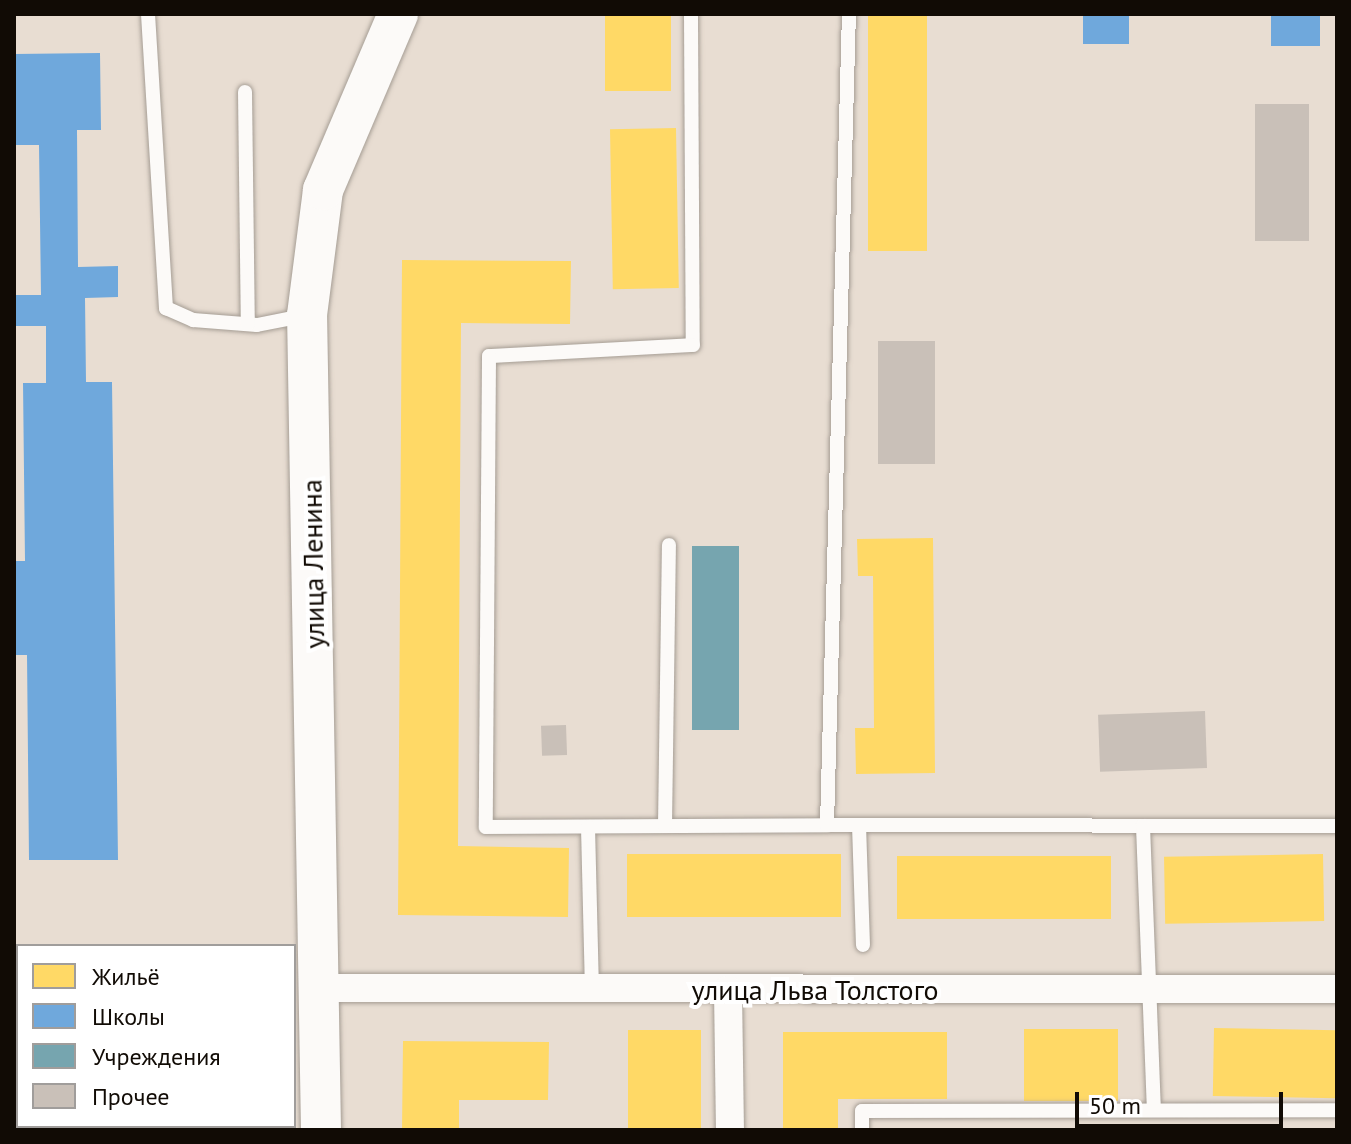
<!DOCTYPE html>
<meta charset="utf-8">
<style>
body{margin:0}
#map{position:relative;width:1351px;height:1144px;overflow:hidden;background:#e8ddd2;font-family:"PT Sans",sans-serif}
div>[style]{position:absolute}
.homes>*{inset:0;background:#ffd966;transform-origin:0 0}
.schools>*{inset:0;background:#6fa8dc;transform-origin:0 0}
.public>*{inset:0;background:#76a5af;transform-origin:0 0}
.building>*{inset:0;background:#c9c0b8;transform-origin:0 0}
.roads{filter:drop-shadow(0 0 2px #a59d94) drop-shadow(0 0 2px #a59d94)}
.service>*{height:14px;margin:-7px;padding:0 7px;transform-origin:7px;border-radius:7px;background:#fcfaf8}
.minor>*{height:28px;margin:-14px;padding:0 14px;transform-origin:14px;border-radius:14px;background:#fcfaf8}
.tertiary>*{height:34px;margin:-17px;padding:0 17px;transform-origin:17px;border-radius:17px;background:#fcfaf8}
.secondary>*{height:40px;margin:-20px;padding:0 20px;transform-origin:20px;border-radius:20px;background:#fcfaf8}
span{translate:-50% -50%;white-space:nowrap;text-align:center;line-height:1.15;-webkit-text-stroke:8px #fff;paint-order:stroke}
.street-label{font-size:28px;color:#110b05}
.frame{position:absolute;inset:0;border:16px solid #110b05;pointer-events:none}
.legend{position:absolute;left:16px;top:944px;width:280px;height:184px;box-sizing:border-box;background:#fff;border:2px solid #a09d9b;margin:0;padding:10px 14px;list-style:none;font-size:24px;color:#110b05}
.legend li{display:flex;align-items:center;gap:16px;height:40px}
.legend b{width:40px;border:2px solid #a09d9b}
.scale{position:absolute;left:1075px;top:1092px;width:208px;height:36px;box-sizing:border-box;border:4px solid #110b05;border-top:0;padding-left:10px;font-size:24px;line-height:28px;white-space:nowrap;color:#110b05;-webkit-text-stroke:6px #fff;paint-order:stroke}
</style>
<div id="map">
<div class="homes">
<i style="left:605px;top:14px;width:66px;height:77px"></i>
<i style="left:868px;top:14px;width:59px;height:237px"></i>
<i style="left:676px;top:128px;width:160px;height:66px;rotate:89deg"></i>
<i style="clip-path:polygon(402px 260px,571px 261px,570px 324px,461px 323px,458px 846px,569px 848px,568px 917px,398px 915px)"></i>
<i style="clip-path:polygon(933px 538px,935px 773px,856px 774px,855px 728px,874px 728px,873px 576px,858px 576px,857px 539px)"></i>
<i style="left:627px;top:854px;width:214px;height:63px"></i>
<i style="left:1323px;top:854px;width:67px;height:159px;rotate:89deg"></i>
<i style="left:897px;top:856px;width:214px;height:63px"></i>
<i style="left:1214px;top:1028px;width:123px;height:68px;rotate:1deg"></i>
<i style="left:1024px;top:1029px;width:94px;height:72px"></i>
<i style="left:628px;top:1030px;width:73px;height:100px"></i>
<i style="clip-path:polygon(783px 1032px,947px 1032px,947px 1099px,838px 1099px,838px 1130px,783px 1130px)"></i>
<i style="clip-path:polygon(403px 1041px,549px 1042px,548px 1100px,459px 1100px,459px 1130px,402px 1130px)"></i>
<i style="left:175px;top:1126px;width:69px;height:4px"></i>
</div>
<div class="schools">
<i style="left:1083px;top:14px;width:46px;height:30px"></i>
<i style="left:1271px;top:14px;width:49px;height:32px"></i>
<i style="clip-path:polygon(100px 53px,101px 130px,77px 130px,78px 267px,118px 266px,118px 297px,85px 298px,86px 382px,112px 382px,118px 860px,29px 860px,27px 655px,14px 655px,14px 561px,25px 561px,23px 383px,46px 383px,46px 326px,14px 326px,14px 295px,41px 295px,39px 145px,14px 145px,14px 54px)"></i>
</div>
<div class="public">
<i style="left:739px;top:546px;width:184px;height:47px;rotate:90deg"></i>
</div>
<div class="building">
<i style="left:1255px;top:104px;width:54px;height:137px"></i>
<i style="left:878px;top:341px;width:57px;height:123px"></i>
<i style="left:1205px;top:711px;width:57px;height:107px;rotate:88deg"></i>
<i style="left:566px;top:725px;width:30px;height:25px;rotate:88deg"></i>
</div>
<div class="roads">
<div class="service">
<i style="left:148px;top:14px;width:295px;rotate:86.5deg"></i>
<i style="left:166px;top:308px;width:30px;rotate:24deg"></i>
<i style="left:193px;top:320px;width:64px;rotate:4.5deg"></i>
<i style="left:257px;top:325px;width:47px;rotate:-11.1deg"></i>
<i style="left:691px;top:14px;width:331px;rotate:89.7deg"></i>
<i style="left:693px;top:345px;width:204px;rotate:176.9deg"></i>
<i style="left:489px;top:356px;width:471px;rotate:90.4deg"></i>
<i style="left:486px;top:827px;width:341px;rotate:-0.3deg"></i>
<i style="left:827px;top:825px;width:811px;rotate:-88.45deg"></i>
<i style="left:245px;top:92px;width:232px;rotate:89.3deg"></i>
<i style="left:827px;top:825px;width:510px;rotate:0.11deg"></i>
<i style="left:859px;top:825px;width:120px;rotate:88.1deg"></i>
<i style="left:665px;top:826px;width:281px;rotate:-89.2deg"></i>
<i style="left:1143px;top:826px;width:284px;rotate:87.8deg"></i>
<i style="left:588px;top:827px;width:163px;rotate:88.6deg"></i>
<i style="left:151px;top:1130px;width:4px;rotate:-76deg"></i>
<i style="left:862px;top:1130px;width:19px;rotate:-90deg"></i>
<i style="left:862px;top:1111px;width:475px;rotate:-0.1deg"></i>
</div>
<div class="minor">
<i style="left:321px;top:988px;width:1016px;rotate:0.06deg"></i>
<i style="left:728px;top:990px;width:140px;rotate:89.2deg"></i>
</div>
<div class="tertiary">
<i style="left:14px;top:982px;width:4px"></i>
</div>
<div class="secondary">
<i style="left:321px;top:1130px;width:815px;rotate:-90.98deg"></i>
<i style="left:307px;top:315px;width:126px;rotate:-82.7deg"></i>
<i style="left:323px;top:190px;width:191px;rotate:-66.9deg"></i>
</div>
</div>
<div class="street-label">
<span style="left:313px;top:564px;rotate:-91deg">улица Ленина</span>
<span style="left:815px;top:990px">улица Льва Толстого</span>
</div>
<div class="frame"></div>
<ul class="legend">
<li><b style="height:22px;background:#ffd966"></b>Жильё</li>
<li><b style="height:22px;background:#6fa8dc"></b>Школы</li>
<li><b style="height:22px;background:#76a5af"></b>Учреждения</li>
<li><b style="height:22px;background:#c9c0b8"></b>Прочее</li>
</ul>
<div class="scale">50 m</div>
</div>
